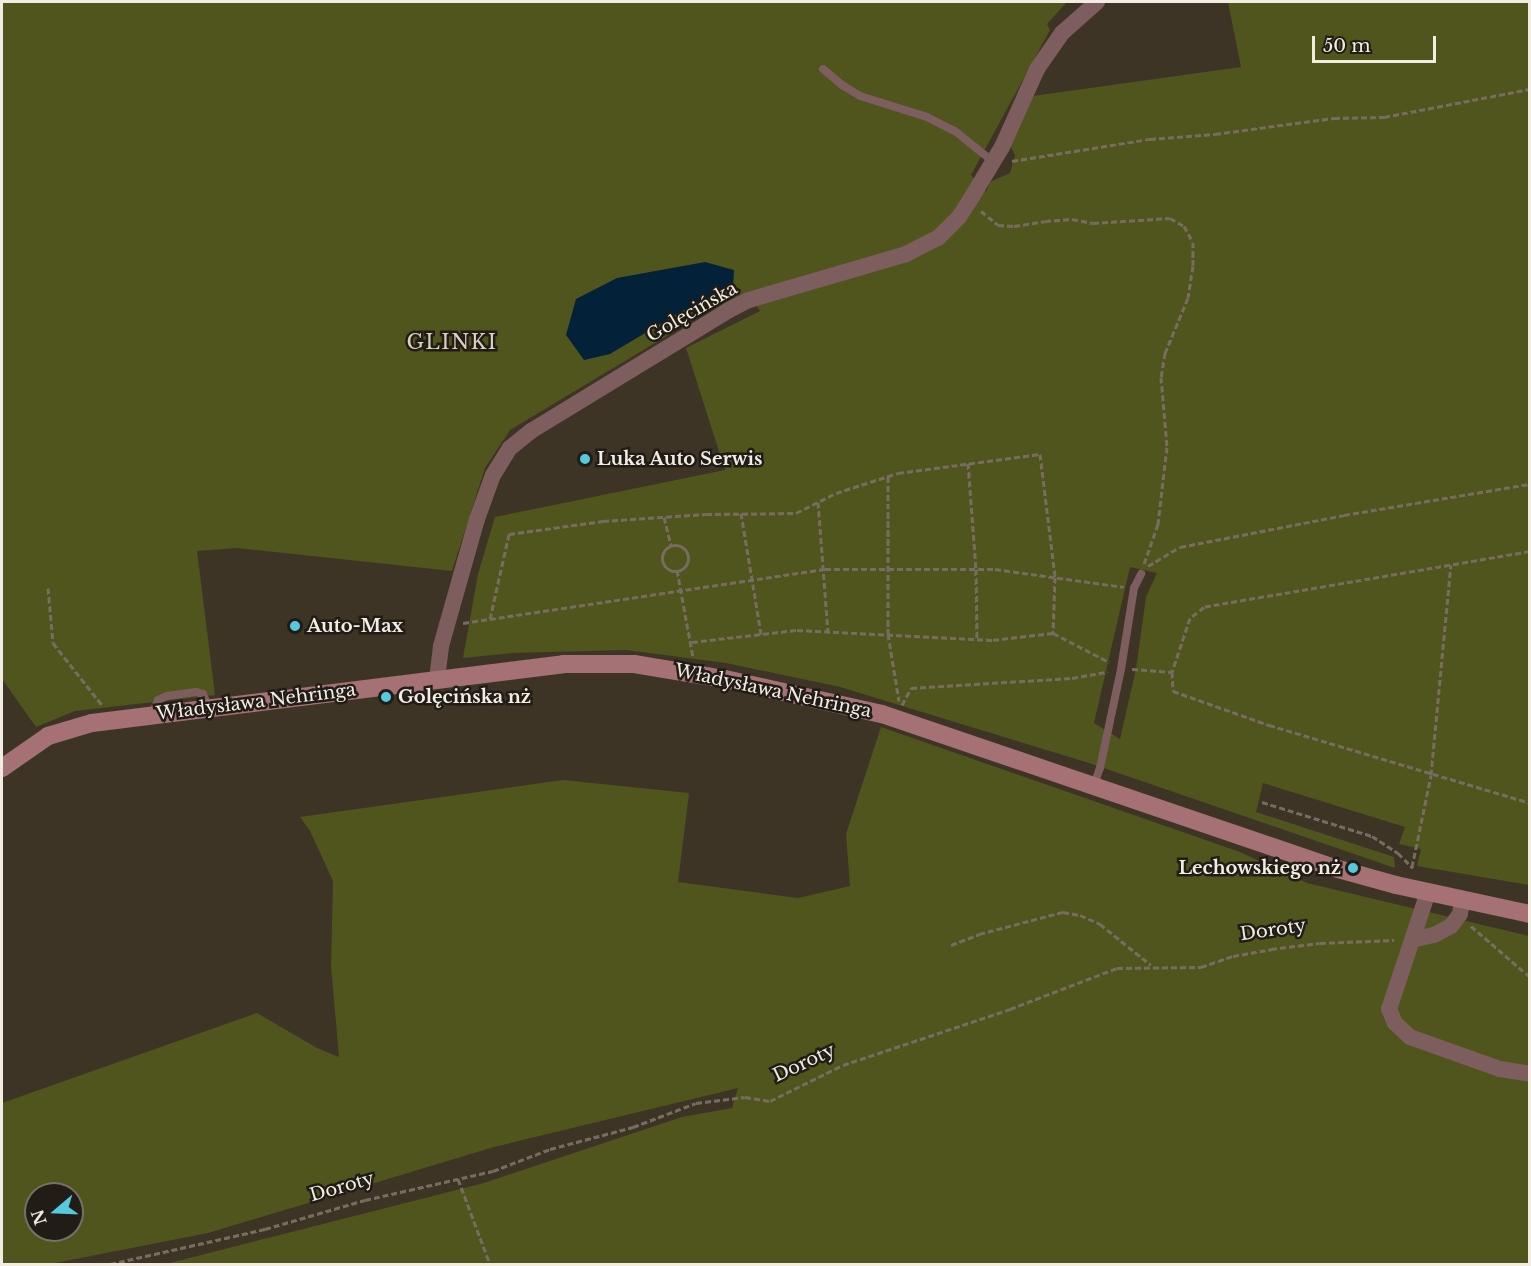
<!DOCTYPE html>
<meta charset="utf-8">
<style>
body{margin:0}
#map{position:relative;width:1531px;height:1266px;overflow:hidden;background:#3e3425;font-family:"Libre Baskerville",serif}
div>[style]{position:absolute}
.green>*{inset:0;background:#50541d}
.water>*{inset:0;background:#03223a}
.path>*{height:3px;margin-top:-1.5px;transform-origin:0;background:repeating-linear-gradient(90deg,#766d60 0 6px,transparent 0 9px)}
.path>.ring{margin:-1.5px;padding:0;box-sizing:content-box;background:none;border:3px solid #766d60;border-radius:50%}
.lane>*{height:8px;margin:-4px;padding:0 4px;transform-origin:4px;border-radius:4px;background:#7e5d5f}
.street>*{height:16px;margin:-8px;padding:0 8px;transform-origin:8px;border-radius:8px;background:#7e5d5f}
.secondary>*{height:18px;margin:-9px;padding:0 9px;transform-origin:9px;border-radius:9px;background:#a57175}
.dots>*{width:16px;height:16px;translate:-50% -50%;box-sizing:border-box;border:3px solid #211d16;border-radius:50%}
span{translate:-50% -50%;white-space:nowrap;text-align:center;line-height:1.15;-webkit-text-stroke:5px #211d16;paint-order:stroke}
.street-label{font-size:18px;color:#f2ece3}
.poi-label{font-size:18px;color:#f2ece3;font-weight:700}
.left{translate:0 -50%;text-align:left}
.right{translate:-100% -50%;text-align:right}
.neighbourhood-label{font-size:20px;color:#dcd0be;letter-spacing:1.5px}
.frame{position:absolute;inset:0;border:3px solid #f2ece3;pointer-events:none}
.north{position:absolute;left:24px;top:1182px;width:60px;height:60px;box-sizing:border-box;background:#211d16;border:2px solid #757068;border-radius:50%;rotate:251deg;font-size:16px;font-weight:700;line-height:24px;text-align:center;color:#f2ece3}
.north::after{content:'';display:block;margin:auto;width:21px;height:27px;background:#55cadf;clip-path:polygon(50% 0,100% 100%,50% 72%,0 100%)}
.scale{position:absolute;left:1312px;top:36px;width:124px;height:27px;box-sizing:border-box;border:3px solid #f2ece3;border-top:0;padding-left:8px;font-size:18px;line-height:21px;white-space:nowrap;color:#f2ece3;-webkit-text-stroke:4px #211d16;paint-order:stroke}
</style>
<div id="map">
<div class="green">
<i style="clip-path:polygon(evenodd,2px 2px,1067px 2px,1047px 24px,1050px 30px,971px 175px,986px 192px,990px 182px,1010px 173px,1015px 155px,1009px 144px,1033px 96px,1241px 67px,1228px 2px,1529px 2px,1529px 885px,1417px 866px,1421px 849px,1399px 844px,1405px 827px,1263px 783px,1256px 812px,1394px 857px,1395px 868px,1089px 763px,840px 687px,726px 663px,626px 650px,513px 653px,463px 658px,478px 574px,495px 517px,725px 470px,686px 348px,760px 311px,749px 294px,705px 313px,510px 430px,485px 468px,452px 571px,237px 548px,197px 551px,215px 695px,75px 711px,36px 727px,2px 679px,2px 2px,1130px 567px,1157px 573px,1146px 597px,1136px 669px,1120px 739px,1094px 723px,1130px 567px)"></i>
<i style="clip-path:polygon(evenodd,881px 727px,1240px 852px,1307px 883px,1529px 936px,1529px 1264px,166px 1264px,484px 1183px,682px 1117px,732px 1108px,738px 1088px,494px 1147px,208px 1233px,50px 1264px,2px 1264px,2px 1103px,257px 1013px,317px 1048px,339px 1057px,331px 966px,333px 881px,310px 831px,300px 817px,563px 780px,689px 793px,678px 882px,798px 898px,850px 886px,846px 834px,881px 727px,36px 1194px,72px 1194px,72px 1230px,36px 1230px,36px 1194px)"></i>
</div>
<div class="water">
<i style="clip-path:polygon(705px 262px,734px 270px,733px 288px,682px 311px,610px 354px,584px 360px,566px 335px,576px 299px,617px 278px)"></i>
</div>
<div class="path">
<i style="left:1012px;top:161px;width:140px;rotate:-9.1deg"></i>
<i style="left:1150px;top:139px;width:65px;rotate:-4.4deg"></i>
<i style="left:1215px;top:134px;width:120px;rotate:-7.7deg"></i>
<i style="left:1334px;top:118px;width:50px;rotate:-1.1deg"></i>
<i style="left:1384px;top:117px;width:149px;rotate:-10.9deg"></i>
<i style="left:981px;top:211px;width:22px;rotate:39deg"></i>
<i style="left:998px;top:225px;width:16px;rotate:4deg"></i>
<i style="left:1014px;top:226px;width:31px;rotate:-9deg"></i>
<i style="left:1045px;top:221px;width:27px;rotate:-4deg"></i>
<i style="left:1072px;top:219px;width:21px;rotate:11deg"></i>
<i style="left:1093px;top:223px;width:77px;rotate:-3.7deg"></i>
<i style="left:1170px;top:218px;width:16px;rotate:30deg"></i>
<i style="left:1184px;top:226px;width:18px;rotate:61deg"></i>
<i style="left:1193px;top:242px;width:24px;rotate:90deg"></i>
<i style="left:1193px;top:266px;width:32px;rotate:99deg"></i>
<i style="left:1188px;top:298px;width:60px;rotate:112.7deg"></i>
<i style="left:1165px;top:353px;width:24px;rotate:99deg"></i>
<i style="left:1161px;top:377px;width:70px;rotate:85.1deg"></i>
<i style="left:1167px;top:447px;width:78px;rotate:96.7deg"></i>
<i style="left:1158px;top:524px;width:42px;rotate:109.3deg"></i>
<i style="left:968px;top:463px;width:106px;rotate:85.7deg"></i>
<i style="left:976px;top:569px;width:69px;rotate:89.2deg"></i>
<i style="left:888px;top:476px;width:158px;rotate:90deg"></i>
<i style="left:888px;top:634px;width:68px;rotate:80.7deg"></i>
<i style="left:818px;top:502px;width:129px;rotate:85.6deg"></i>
<i style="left:741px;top:513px;width:123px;rotate:80.6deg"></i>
<i style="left:664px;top:517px;width:29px;rotate:76deg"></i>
<i class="ring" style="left:662px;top:545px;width:23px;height:23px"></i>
<i style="left:1530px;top:551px;width:331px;rotate:170.3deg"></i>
<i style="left:1204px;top:607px;width:18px;rotate:142deg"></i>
<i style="left:1190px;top:618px;width:57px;rotate:108.4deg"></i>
<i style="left:1172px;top:672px;width:19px;rotate:87deg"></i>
<i style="left:1173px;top:691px;width:102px;rotate:19.5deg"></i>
<i style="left:1269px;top:725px;width:272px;rotate:16.6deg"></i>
<i style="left:1148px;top:566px;width:37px;rotate:-31deg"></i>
<i style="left:1180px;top:547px;width:167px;rotate:-11deg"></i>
<i style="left:1344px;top:515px;width:189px;rotate:-9.5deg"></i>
<i style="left:677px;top:570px;width:88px;rotate:79.6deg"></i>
<i style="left:48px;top:588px;width:55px;rotate:84.8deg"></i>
<i style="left:53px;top:643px;width:79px;rotate:51.7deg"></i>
<i style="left:490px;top:619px;width:87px;rotate:-77.4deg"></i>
<i style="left:509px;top:534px;width:95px;rotate:-7.9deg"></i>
<i style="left:603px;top:521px;width:103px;rotate:-3.9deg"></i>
<i style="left:706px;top:514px;width:90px;rotate:-0.6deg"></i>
<i style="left:796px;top:513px;width:45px;rotate:-26.6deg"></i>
<i style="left:836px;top:493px;width:65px;rotate:-17.9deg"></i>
<i style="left:898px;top:473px;width:143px;rotate:-7.6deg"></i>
<i style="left:1040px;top:454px;width:124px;rotate:83deg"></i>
<i style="left:1055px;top:577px;width:56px;rotate:92deg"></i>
<i style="left:1053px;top:633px;width:61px;rotate:173.5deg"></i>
<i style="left:992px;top:640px;width:196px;rotate:-177.1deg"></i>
<i style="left:796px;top:630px;width:105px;rotate:173.4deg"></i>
<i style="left:463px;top:623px;width:366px;rotate:-8.5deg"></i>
<i style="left:825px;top:569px;width:170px"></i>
<i style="left:995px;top:569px;width:130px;rotate:7.9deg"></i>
<i style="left:1053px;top:633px;width:63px;rotate:27.4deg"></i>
<i style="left:1132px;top:669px;width:40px;rotate:4.3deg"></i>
<i style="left:902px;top:705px;width:19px;rotate:-62deg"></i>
<i style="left:911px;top:688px;width:161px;rotate:-3.6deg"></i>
<i style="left:1072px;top:678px;width:36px;rotate:-10deg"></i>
<i style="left:1262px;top:802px;width:115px;rotate:17.2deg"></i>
<i style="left:1372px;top:836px;width:31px;rotate:33deg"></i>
<i style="left:1398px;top:853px;width:21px;rotate:45deg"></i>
<i style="left:1412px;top:867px;width:94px;rotate:-78.3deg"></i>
<i style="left:1431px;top:775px;width:211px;rotate:-84.6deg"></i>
<i style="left:1471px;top:926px;width:78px;rotate:40.8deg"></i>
<i style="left:951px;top:945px;width:30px;rotate:-21deg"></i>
<i style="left:979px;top:934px;width:87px;rotate:-14.7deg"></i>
<i style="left:1063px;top:912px;width:17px;rotate:10deg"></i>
<i style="left:1080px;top:915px;width:22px;rotate:24deg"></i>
<i style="left:1100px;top:924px;width:65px;rotate:38.8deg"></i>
<i style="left:458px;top:1179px;width:91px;rotate:69.4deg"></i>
<i style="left:110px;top:1264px;width:159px;rotate:-12.7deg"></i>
<i style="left:265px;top:1229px;width:104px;rotate:-16.2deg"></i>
<i style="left:365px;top:1200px;width:131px;rotate:-12.8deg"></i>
<i style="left:493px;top:1171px;width:61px;rotate:-21.1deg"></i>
<i style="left:550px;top:1149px;width:86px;rotate:-14.8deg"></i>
<i style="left:633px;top:1127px;width:67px;rotate:-20.9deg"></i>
<i style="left:696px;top:1103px;width:49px;rotate:-7deg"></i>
<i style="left:745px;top:1097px;width:25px;rotate:9deg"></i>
<i style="left:770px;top:1101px;width:81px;rotate:-26.3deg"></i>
<i style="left:843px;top:1065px;width:176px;rotate:-18.5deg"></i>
<i style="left:1010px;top:1009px;width:115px;rotate:-21deg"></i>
<i style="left:1117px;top:968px;width:84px;rotate:-0.7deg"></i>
<i style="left:1201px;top:967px;width:34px;rotate:-19deg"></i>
<i style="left:1233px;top:956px;width:39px;rotate:-10deg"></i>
<i style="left:1271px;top:949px;width:49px;rotate:-7deg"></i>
<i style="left:1320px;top:943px;width:74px;rotate:-2.3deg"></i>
</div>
<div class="lane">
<i style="left:823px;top:69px;width:25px;rotate:40deg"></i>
<i style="left:842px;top:85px;width:21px;rotate:31deg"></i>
<i style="left:860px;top:96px;width:70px;rotate:17.4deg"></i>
<i style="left:927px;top:117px;width:31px;rotate:27deg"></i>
<i style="left:955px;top:131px;width:48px;rotate:39deg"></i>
<i style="left:152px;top:715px;width:16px;rotate:-68deg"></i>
<i style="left:158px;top:700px;width:10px;rotate:-24deg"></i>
<i style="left:167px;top:696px;width:29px;rotate:-8deg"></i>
<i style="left:196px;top:692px;width:7px;rotate:16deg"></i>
<i style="left:203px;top:694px;width:15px;rotate:67deg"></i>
<i style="left:1094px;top:785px;width:18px;rotate:-71deg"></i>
<i style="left:1100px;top:768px;width:101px;rotate:-78deg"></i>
<i style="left:1121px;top:669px;width:82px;rotate:-80.9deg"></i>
<i style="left:1134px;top:588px;width:16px;rotate:-63deg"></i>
</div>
<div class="street">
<i style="left:437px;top:679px;width:33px;rotate:-83deg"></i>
<i style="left:441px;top:646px;width:132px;rotate:-74.2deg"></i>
<i style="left:477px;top:519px;width:47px;rotate:-70deg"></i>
<i style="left:493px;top:475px;width:32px;rotate:-58deg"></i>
<i style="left:510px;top:448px;width:27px;rotate:-39deg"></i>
<i style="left:531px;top:431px;width:232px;rotate:-31.4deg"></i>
<i style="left:729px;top:310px;width:22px;rotate:-27deg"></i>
<i style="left:749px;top:300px;width:164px;rotate:-16.3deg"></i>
<i style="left:906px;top:254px;width:36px;rotate:-27deg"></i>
<i style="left:938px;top:238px;width:30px;rotate:-45deg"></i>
<i style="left:959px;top:217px;width:20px;rotate:-57deg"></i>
<i style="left:970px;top:200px;width:62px;rotate:-58.9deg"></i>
<i style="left:1002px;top:147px;width:85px;rotate:-65.8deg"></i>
<i style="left:1037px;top:69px;width:44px;rotate:-55.2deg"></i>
<i style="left:1062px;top:33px;width:47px;rotate:-41.5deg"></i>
<i style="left:1428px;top:892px;width:123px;rotate:108.4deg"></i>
<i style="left:1389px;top:1009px;width:15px;rotate:67deg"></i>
<i style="left:1395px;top:1023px;width:21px;rotate:43deg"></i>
<i style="left:1410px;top:1037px;width:96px;rotate:19.6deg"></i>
<i style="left:1500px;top:1069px;width:30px;rotate:9deg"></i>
<i style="left:1412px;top:940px;width:23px;rotate:-13deg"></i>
<i style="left:1434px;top:935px;width:19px;rotate:-28deg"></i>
<i style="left:1451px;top:926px;width:15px;rotate:-53deg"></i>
<i style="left:1460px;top:914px;width:14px;rotate:-82deg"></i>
</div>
<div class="secondary">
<i style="left:2px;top:768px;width:56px;rotate:-34.8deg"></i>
<i style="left:48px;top:736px;width:46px;rotate:-16.5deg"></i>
<i style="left:92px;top:723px;width:475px;rotate:-7.1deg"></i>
<i style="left:563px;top:664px;width:71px"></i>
<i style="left:634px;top:664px;width:92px;rotate:9.4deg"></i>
<i style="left:725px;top:679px;width:161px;rotate:12.6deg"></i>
<i style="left:882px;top:714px;width:474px;rotate:18.8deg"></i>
<i style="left:1331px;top:867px;width:67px;rotate:15.5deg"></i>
<i style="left:1396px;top:885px;width:137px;rotate:12.2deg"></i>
</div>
<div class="dots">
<i style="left:585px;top:459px;background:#55cadf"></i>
<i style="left:295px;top:626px;background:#55cadf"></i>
<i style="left:386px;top:697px;background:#55cadf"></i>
<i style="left:1353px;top:868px;background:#55cadf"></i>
</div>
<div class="street-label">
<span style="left:692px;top:312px;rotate:-30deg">Golęcińska</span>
<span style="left:773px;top:691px;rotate:12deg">Władysława Nehringa</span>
<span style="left:256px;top:702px;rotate:-7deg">Władysława Nehringa</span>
<span style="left:1273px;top:930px;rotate:-8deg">Doroty</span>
<span style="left:804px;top:1063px;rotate:-25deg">Doroty</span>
<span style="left:342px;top:1187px;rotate:-16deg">Doroty</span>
</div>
<div class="poi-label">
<span class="left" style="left:597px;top:459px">Luka Auto Serwis</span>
<span class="left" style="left:307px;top:626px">Auto-Max</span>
<span class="left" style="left:398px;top:697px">Golęcińska nż</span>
<span class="right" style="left:1341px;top:868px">Lechowskiego nż</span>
</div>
<div class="neighbourhood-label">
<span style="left:452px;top:342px">GLINKI</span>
</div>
<div class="frame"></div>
<div class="north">N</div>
<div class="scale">50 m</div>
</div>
